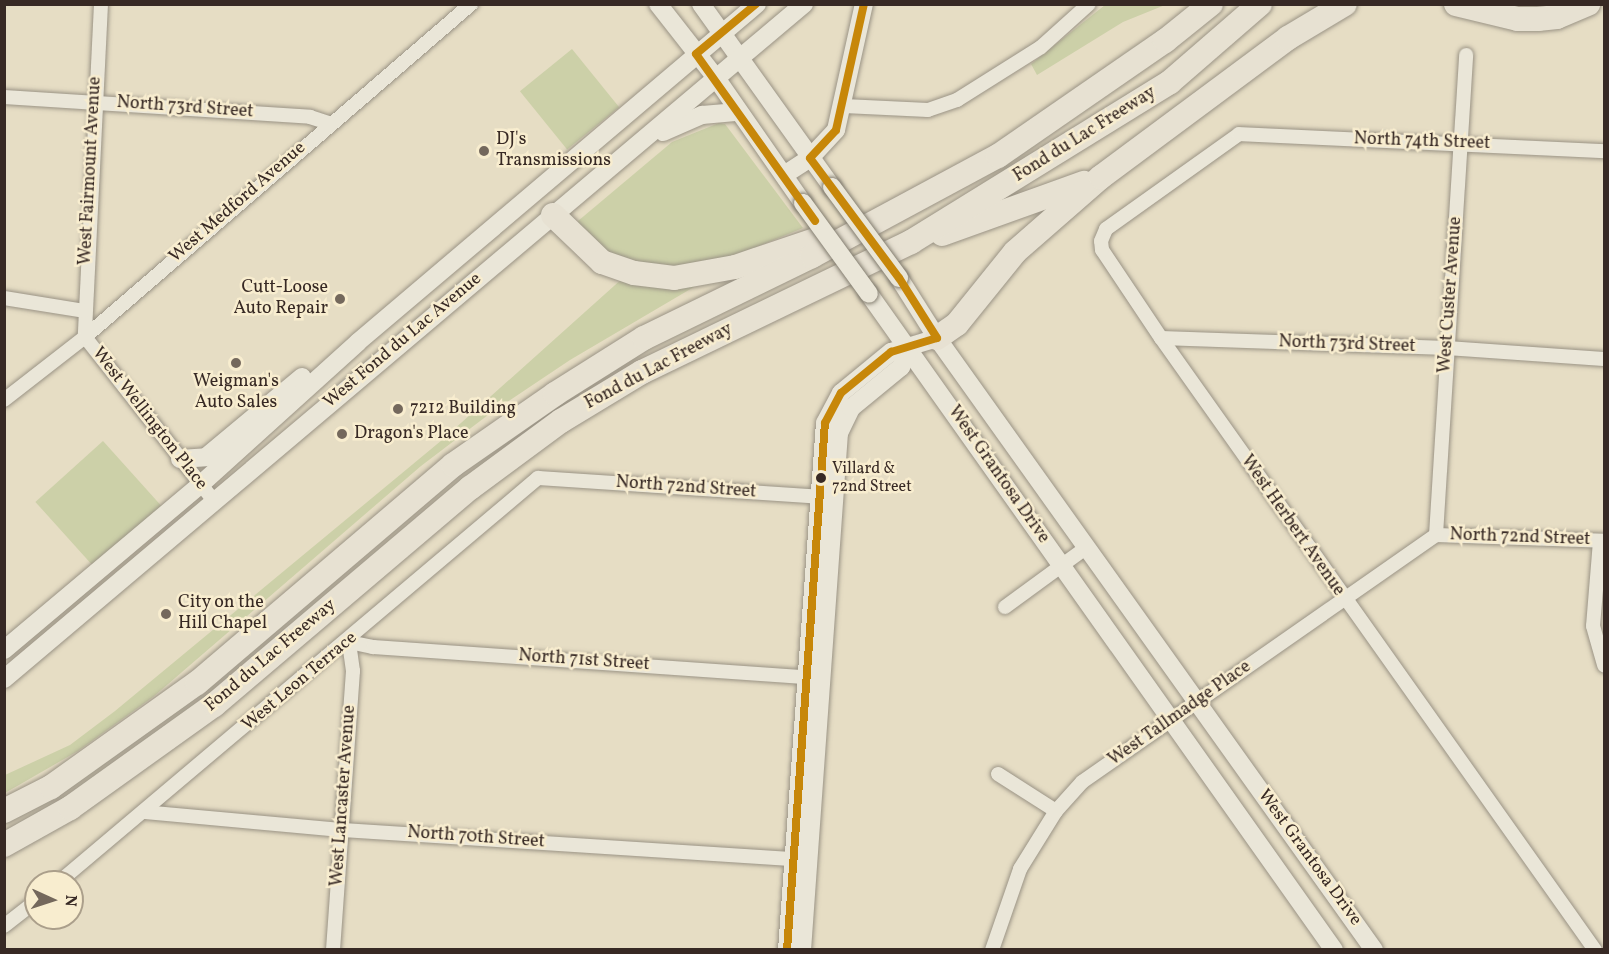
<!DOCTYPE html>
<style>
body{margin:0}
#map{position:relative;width:1609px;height:954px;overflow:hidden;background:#e6ddc4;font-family:Vollkorn,serif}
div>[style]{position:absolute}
.green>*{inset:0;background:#ccd0a8;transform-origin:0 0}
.roads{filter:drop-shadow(0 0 2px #9a9385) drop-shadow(0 0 2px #9a9385)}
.street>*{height:14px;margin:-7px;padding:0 7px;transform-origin:7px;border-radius:7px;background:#eae6d8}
.secondary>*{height:18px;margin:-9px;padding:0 9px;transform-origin:9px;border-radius:9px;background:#eae6d8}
.highway>*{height:24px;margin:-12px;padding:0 12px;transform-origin:12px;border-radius:12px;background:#e7e1d2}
.bridges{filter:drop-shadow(0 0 2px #827c6f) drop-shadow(0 0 2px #827c6f)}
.secondary-bridge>*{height:18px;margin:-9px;padding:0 9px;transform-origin:9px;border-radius:9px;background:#eae6d8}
.bus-1>*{height:8px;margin:-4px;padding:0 4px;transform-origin:4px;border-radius:4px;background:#c78709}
.dots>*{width:16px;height:16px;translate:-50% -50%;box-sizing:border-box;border:3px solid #f8edcf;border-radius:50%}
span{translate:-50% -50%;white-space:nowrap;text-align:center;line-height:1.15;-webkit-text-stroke:5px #f8edcf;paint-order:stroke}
.bus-label{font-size:16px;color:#372924}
.left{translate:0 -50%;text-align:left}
.street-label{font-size:18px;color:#372924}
.poi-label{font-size:18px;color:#372924}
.right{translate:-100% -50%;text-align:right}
.frame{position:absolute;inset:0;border:6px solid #372924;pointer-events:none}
.north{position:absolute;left:24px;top:870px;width:60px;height:60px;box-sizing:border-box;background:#f8edcf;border:2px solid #ab9f8b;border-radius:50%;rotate:93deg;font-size:16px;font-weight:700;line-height:24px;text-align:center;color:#372924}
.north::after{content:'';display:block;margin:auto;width:21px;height:27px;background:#74685c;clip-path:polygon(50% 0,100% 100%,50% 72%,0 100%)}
</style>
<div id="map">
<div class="green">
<i style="clip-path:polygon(1105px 5px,1165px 5px,1123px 22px,1037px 75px,1031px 64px)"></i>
<i style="left:572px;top:49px;width:75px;height:67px;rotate:51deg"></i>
<i style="clip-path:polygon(719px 123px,725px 124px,803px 228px,730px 258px,690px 269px,624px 264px,582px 235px,578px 221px,672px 142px)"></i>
<i style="clip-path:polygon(624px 277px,699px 284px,570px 360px,488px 415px,421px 466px,153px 697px,78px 751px,5px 793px,5px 775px,70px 745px,115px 711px,442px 440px)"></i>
<i style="left:103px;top:441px;width:90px;height:91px;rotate:48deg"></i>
</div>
<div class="roads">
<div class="street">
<i style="left:101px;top:4px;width:333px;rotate:92.8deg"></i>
<i style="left:85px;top:337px;width:209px;rotate:51.8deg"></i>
<i style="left:4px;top:97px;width:307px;rotate:3.7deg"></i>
<i style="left:310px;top:117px;width:20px;rotate:18deg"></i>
<i style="left:844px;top:106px;width:84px;rotate:2.7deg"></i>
<i style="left:928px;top:110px;width:31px;rotate:-19deg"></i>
<i style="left:957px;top:100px;width:99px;rotate:-32.2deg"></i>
<i style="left:1041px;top:47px;width:64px;rotate:-41.9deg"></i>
<i style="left:4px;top:298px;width:81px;rotate:9.2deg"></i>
<i style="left:1161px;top:338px;width:286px;rotate:2deg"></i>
<i style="left:1447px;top:348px;width:157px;rotate:4deg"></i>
<i style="left:4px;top:400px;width:103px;rotate:-37.9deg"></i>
<i style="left:85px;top:337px;width:510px;rotate:-40.78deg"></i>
<i style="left:1436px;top:535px;width:481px;rotate:-86.4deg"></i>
<i style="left:1436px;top:535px;width:168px;rotate:2deg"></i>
<i style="left:1600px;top:541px;width:85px;rotate:94.7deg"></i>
<i style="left:1593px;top:626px;width:41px;rotate:74.2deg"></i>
<i style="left:1005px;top:607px;width:102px;rotate:-36.2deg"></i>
<i style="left:998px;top:774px;width:69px;rotate:32.5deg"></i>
<i style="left:144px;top:812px;width:199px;rotate:5.2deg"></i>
<i style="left:342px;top:830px;width:462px;rotate:3.7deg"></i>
<i style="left:59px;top:882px;width:627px;rotate:-40.15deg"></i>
<i style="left:538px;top:478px;width:290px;rotate:3.8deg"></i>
<i style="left:4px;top:926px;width:41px;rotate:-38deg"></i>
<i style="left:333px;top:950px;width:280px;rotate:-85.9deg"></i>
<i style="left:353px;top:671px;width:29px;rotate:-98deg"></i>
<i style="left:349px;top:642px;width:25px;rotate:12deg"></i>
<i style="left:373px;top:647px;width:443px;rotate:4deg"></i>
<i style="left:992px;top:950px;width:86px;rotate:-70.9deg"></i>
<i style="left:1020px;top:869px;width:68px;rotate:-58.2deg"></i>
<i style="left:1056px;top:811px;width:39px;rotate:-48deg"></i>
<i style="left:1082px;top:782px;width:432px;rotate:-34.9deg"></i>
<i style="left:1595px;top:950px;width:750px;rotate:-125.34deg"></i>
<i style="left:1161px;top:338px;width:106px;rotate:-123.8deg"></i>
<i style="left:1102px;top:250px;width:9px;rotate:-96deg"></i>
<i style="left:1101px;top:241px;width:13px;rotate:-67deg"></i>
<i style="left:1106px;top:229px;width:163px;rotate:-35.5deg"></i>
<i style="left:1239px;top:134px;width:365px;rotate:2.7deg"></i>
</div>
<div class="secondary">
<i style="left:658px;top:4px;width:94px;rotate:51.9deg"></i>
<i style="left:716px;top:78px;width:152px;rotate:55.2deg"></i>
<i style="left:701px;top:4px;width:225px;rotate:54.4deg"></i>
<i style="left:663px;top:132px;width:43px;rotate:-23.6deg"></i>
<i style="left:702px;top:115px;width:36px;rotate:-5deg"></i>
<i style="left:784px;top:175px;width:31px;rotate:-33deg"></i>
<i style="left:810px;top:158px;width:38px;rotate:-47deg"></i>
<i style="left:836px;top:130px;width:129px;rotate:-77.5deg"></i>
<i style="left:899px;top:278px;width:71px;rotate:57.7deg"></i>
<i style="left:937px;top:338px;width:752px;rotate:54.47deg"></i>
<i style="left:869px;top:294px;width:804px;rotate:54.67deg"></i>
<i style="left:180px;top:459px;width:26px;rotate:-4deg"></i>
<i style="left:206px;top:457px;width:125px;rotate:-39.8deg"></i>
<i style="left:4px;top:650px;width:256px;rotate:-40.1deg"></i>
<i style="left:200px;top:485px;width:213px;rotate:-42.1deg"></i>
<i style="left:358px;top:342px;width:523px;rotate:-40.27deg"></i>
<i style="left:4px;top:679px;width:1047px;rotate:-40.16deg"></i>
<i style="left:787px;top:950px;width:528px;rotate:-85.88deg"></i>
<i style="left:825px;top:423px;width:34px;rotate:-62deg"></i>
<i style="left:841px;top:393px;width:65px;rotate:-39.4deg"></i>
<i style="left:891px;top:352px;width:48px;rotate:-16.9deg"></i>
<i style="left:802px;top:950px;width:518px;rotate:-85.91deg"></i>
<i style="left:839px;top:433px;width:28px;rotate:-64deg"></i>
<i style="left:851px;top:408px;width:65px;rotate:-39.4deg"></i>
<i style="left:901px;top:367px;width:21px;rotate:-65deg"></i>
</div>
<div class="highway">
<i style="left:1456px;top:4px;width:64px;rotate:13.6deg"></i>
<i style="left:1518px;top:19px;width:20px"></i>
<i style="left:1538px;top:19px;width:19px;rotate:-6deg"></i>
<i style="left:1557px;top:17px;width:34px;rotate:-23deg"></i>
<i style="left:553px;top:215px;width:68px;rotate:43.8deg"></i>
<i style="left:602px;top:262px;width:34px;rotate:19deg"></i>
<i style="left:634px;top:273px;width:40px;rotate:7.1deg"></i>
<i style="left:674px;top:278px;width:62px;rotate:-10.2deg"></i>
<i style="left:735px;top:267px;width:91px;rotate:-18.6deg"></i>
<i style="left:942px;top:234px;width:151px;rotate:-19.8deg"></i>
<i style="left:937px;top:338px;width:24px;rotate:-35deg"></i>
<i style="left:957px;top:324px;width:92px;rotate:-51.1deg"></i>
<i style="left:1015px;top:252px;width:114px;rotate:-41.1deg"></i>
<i style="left:1101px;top:177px;width:233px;rotate:-36.6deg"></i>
<i style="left:1288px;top:38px;width:66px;rotate:-30.8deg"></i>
<i style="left:4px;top:811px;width:53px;rotate:-27.1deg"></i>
<i style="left:51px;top:787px;width:179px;rotate:-35.5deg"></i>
<i style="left:197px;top:683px;width:336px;rotate:-40.4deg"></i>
<i style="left:453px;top:465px;width:124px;rotate:-34.8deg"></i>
<i style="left:555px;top:394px;width:105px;rotate:-32.2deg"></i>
<i style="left:644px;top:338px;width:187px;rotate:-26deg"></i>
<i style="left:812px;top:256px;width:211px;rotate:-28.3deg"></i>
<i style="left:998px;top:156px;width:203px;rotate:-34.6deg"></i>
<i style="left:1165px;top:41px;width:59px;rotate:-38.8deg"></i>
<i style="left:4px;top:845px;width:76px;rotate:-29.3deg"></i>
<i style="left:70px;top:808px;width:177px;rotate:-35.6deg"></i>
<i style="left:214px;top:705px;width:336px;rotate:-40.3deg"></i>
<i style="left:470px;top:488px;width:113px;rotate:-36.4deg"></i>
<i style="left:561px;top:421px;width:95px;rotate:-31.2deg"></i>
<i style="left:642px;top:372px;width:299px;rotate:-25.8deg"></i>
<i style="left:911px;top:242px;width:304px;rotate:-31.7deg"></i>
<i style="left:1170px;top:82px;width:119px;rotate:-40.9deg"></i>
</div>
</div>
<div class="bridges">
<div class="secondary-bridge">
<i style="left:832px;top:187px;width:113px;rotate:53.6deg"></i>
<i style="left:803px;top:203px;width:112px;rotate:54deg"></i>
</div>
</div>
<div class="bus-1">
<i style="left:756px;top:4px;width:78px;rotate:140.2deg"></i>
<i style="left:696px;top:54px;width:205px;rotate:54.5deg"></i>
<i style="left:787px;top:950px;width:528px;rotate:-85.88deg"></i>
<i style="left:825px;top:423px;width:34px;rotate:-62deg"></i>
<i style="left:841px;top:393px;width:65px;rotate:-39.4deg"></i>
<i style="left:891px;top:352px;width:48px;rotate:-16.9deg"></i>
<i style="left:937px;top:338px;width:71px;rotate:-122.3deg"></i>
<i style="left:899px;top:278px;width:149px;rotate:-126.6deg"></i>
<i style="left:810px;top:158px;width:38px;rotate:-47deg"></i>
<i style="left:836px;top:130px;width:129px;rotate:-77.5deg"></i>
</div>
<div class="dots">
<i style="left:484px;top:151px;background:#74685c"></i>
<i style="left:340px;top:299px;background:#74685c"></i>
<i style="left:236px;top:363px;background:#74685c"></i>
<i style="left:398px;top:409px;background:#74685c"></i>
<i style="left:342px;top:434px;background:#74685c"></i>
<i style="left:821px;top:478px;background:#372924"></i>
<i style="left:166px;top:614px;background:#74685c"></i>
</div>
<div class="bus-label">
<span class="left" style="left:832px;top:478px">Villard &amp;<br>72nd Street</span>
</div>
<div class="street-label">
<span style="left:185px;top:108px;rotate:4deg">North 73rd Street</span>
<span style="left:1085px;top:135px;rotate:-32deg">Fond du Lac Freeway</span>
<span style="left:1422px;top:142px;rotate:2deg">North 74th Street</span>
<span style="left:91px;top:171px;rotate:-87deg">West Fairmount Avenue</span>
<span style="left:238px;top:203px;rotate:-41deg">West Medford Avenue</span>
<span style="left:1451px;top:295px;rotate:-86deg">West Custer Avenue</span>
<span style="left:403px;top:341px;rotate:-40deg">West Fond du Lac Avenue</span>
<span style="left:1347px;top:345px;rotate:2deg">North 73rd Street</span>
<span style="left:659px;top:367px;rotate:-28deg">Fond du Lac Freeway</span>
<span style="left:149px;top:419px;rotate:52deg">West Wellington Place</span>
<span style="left:998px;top:475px;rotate:55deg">West Grantosa Drive</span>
<span style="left:686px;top:488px;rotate:4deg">North 72nd Street</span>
<span style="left:1292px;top:526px;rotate:55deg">West Herbert Avenue</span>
<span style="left:1520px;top:538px;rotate:2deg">North 72nd Street</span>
<span style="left:271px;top:656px;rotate:-40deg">Fond du Lac Freeway</span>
<span style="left:584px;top:661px;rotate:4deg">North 71st Street</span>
<span style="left:300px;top:682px;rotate:-40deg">West Leon Terrace</span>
<span style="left:1180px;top:714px;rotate:-35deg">West Tallmadge Place</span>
<span style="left:344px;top:796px;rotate:-86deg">West Lancaster Avenue</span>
<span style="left:476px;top:838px;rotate:4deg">North 70th Street</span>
<span style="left:1309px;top:858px;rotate:54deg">West Grantosa Drive</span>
</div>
<div class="poi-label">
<span class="left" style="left:496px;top:151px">DJ's<br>Transmissions</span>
<span class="right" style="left:328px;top:299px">Cutt-Loose<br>Auto Repair</span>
<span style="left:236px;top:393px">Weigman's<br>Auto Sales</span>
<span class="left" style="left:410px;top:409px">7212 Building</span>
<span class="left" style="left:354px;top:434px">Dragon's Place</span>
<span class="left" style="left:178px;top:614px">City on the<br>Hill Chapel</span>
</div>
<div class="frame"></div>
<div class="north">N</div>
</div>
